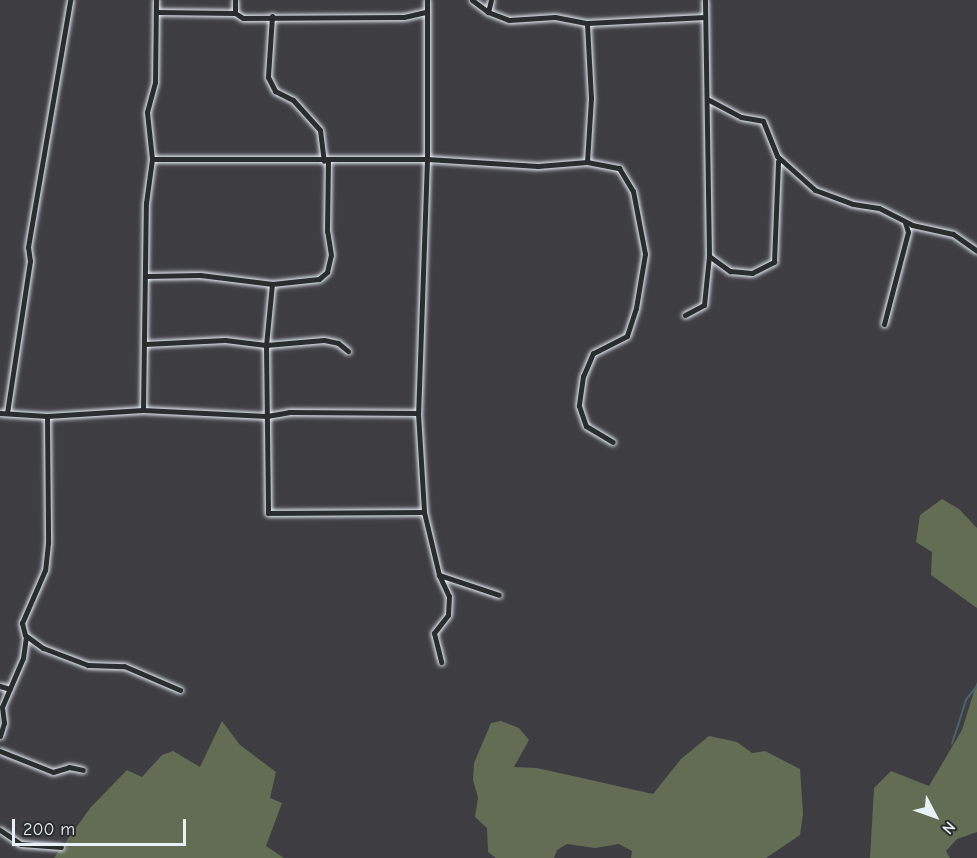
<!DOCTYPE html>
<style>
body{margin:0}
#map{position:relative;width:977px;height:858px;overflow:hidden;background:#3e3d42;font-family:"Comic Neue",sans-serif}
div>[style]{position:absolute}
.green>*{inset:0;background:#626d54}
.stream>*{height:1.5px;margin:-0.75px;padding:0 0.75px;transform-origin:0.75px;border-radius:0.75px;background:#48646d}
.roads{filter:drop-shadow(0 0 2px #e8f1f8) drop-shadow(0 0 2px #e8f1f8)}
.street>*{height:5px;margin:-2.5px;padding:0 2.5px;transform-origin:2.5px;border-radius:2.5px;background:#2a2d2e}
span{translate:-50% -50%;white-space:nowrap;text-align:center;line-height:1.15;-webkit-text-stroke:4.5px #2a2d2e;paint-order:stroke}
.north{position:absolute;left:905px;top:786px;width:60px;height:60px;-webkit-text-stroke:4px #2a2d2e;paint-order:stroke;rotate:131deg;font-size:16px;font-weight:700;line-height:24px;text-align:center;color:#e8f1f8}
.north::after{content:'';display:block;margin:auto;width:21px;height:27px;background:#e8f1f8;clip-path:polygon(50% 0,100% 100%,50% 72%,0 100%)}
.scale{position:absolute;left:12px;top:819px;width:174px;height:27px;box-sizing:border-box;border:3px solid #e8f1f8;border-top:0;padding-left:8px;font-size:18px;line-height:21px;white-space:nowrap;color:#e8f1f8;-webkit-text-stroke:4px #2a2d2e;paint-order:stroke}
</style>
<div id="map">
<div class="green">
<i style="clip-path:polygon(942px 499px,959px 509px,977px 528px,977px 608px,931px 575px,932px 552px,916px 542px,920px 515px)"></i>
<i style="clip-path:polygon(977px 682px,977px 832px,957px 839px,946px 851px,950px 858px,870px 858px,874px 788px,891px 771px,929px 786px,962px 730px)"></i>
<i style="clip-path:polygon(222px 721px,240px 745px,276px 772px,270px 798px,282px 803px,266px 846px,284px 858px,54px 858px,91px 807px,127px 770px,142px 777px,162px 755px,173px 751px,200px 767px)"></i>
<i style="clip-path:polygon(501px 721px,519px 728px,529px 740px,514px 767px,537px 768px,653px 794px,681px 759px,709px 736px,737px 742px,752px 753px,765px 751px,800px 769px,803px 814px,800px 835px,766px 858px,631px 858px,632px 851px,619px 844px,595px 848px,567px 844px,557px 850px,554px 858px,496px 858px,488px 852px,487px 828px,475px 817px,478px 798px,473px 780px,474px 763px,491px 723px)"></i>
</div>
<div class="stream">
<i style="left:952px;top:744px;width:46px;rotate:-72.3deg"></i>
<i style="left:966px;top:700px;width:18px;rotate:-52deg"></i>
</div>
<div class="roads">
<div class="street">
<i style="left:235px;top:0;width:13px;rotate:90deg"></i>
<i style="left:427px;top:0;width:159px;rotate:90deg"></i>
<i style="left:427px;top:159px;width:254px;rotate:92deg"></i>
<i style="left:418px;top:413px;width:99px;rotate:86.5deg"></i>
<i style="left:424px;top:512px;width:65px;rotate:76.6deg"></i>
<i style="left:439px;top:575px;width:23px;rotate:65deg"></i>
<i style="left:449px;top:596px;width:19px;rotate:93deg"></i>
<i style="left:448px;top:615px;width:23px;rotate:128deg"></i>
<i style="left:434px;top:633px;width:30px;rotate:76deg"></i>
<i style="left:472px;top:0;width:20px;rotate:37deg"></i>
<i style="left:488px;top:12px;width:22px;rotate:21deg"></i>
<i style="left:509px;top:20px;width:46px;rotate:-3.7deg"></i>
<i style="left:555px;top:17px;width:33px;rotate:11deg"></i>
<i style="left:587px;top:23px;width:118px;rotate:-2.9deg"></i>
<i style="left:157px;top:12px;width:78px;rotate:0.7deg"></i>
<i style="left:235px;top:13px;width:9px;rotate:32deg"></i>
<i style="left:243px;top:18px;width:161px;rotate:-0.4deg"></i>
<i style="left:404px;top:17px;width:22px;rotate:-13deg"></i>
<i style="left:488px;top:12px;width:12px;rotate:-76deg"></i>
<i style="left:272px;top:16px;width:61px;rotate:93.8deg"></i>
<i style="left:268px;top:77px;width:16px;rotate:63deg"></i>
<i style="left:275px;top:91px;width:20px;rotate:27deg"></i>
<i style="left:293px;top:100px;width:40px;rotate:48deg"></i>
<i style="left:320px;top:130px;width:31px;rotate:83deg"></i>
<i style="left:709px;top:100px;width:36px;rotate:28deg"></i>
<i style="left:741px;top:117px;width:22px;rotate:10deg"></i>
<i style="left:763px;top:121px;width:38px;rotate:68deg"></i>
<i style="left:777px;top:156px;width:51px;rotate:41.8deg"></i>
<i style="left:815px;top:190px;width:40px;rotate:20.2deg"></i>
<i style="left:853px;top:204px;width:26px;rotate:9deg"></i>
<i style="left:879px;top:208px;width:37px;rotate:27deg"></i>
<i style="left:912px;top:225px;width:42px;rotate:12.4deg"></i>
<i style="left:953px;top:234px;width:29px;rotate:35deg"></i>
<i style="left:152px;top:159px;width:275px"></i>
<i style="left:427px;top:159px;width:111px;rotate:3.6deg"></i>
<i style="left:538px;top:166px;width:49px;rotate:-4.7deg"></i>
<i style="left:587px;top:162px;width:33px;rotate:11deg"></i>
<i style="left:619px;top:168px;width:27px;rotate:59deg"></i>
<i style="left:633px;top:191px;width:64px;rotate:79.2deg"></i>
<i style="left:645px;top:254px;width:55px;rotate:99.5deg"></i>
<i style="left:636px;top:308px;width:29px;rotate:108deg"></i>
<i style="left:627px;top:336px;width:38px;rotate:153deg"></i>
<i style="left:593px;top:353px;width:25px;rotate:113deg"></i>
<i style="left:583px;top:376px;width:30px;rotate:98deg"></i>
<i style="left:579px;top:406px;width:21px;rotate:71deg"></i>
<i style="left:586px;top:426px;width:31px;rotate:31deg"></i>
<i style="left:587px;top:162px;width:64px;rotate:-86.4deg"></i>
<i style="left:591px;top:98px;width:75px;rotate:-93.1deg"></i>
<i style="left:709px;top:256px;width:26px;rotate:36deg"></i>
<i style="left:730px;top:271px;width:22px;rotate:5deg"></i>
<i style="left:752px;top:273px;width:25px;rotate:-27deg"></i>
<i style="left:774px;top:262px;width:101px;rotate:-87.7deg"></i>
<i style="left:147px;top:276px;width:53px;rotate:-1.1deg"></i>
<i style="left:200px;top:275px;width:73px;rotate:7.1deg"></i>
<i style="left:272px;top:284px;width:61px;rotate:95.6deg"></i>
<i style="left:266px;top:345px;width:168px;rotate:89.3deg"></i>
<i style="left:268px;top:513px;width:156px;rotate:-0.4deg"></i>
<i style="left:272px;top:284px;width:47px;rotate:-6.1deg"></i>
<i style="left:319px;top:279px;width:11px;rotate:-41deg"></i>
<i style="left:327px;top:272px;width:17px;rotate:-77deg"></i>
<i style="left:331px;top:255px;width:24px;rotate:-99deg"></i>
<i style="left:327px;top:231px;width:70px;rotate:-89.2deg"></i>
<i style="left:685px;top:315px;width:21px;rotate:-28deg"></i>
<i style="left:704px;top:305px;width:49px;rotate:-84.2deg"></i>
<i style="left:709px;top:256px;width:256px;rotate:-90.9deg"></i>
<i style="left:884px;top:324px;width:95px;rotate:-75.4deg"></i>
<i style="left:908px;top:232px;width:10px;rotate:-107deg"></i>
<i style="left:145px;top:344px;width:80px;rotate:-2.9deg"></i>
<i style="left:225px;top:340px;width:41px;rotate:7deg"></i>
<i style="left:266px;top:345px;width:58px;rotate:-4.9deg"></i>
<i style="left:324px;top:340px;width:14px;rotate:12deg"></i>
<i style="left:338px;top:343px;width:13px;rotate:39deg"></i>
<i style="left:143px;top:410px;width:207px;rotate:-89.2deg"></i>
<i style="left:146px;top:203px;width:44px;rotate:-82.2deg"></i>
<i style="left:152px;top:159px;width:47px;rotate:-96.1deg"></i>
<i style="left:147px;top:112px;width:31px;rotate:-75deg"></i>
<i style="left:155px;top:82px;width:82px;rotate:-89.3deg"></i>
<i style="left:0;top:413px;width:47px;rotate:3.7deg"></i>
<i style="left:47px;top:416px;width:96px;rotate:-3.6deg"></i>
<i style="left:143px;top:410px;width:124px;rotate:2.8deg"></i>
<i style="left:267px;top:416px;width:22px;rotate:-10deg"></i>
<i style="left:289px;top:412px;width:129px;rotate:0.4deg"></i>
<i style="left:7px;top:413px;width:154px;rotate:-81.4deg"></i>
<i style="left:30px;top:261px;width:14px;rotate:-98deg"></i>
<i style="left:28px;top:247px;width:251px;rotate:-80.3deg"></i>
<i style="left:47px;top:416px;width:127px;rotate:89.5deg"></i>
<i style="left:48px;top:543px;width:27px;rotate:96deg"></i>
<i style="left:45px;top:570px;width:58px;rotate:113.5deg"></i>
<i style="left:22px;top:623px;width:12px;rotate:76deg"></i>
<i style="left:25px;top:635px;width:22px;rotate:36deg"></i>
<i style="left:43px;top:648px;width:48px;rotate:20.7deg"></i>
<i style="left:88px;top:665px;width:36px;rotate:2deg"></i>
<i style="left:124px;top:666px;width:61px;rotate:23.2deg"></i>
<i style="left:439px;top:575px;width:63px;rotate:18.4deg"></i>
<i style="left:0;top:686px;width:10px;rotate:17deg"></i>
<i style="left:0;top:736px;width:14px;rotate:-73deg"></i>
<i style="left:4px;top:723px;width:16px;rotate:-97deg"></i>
<i style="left:2px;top:707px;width:53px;rotate:-66.8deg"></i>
<i style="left:23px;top:658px;width:22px;rotate:-82deg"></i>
<i style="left:0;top:751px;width:57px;rotate:21.6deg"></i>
<i style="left:53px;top:772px;width:17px;rotate:-17deg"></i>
<i style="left:69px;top:767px;width:14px;rotate:12deg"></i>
<i style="left:0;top:830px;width:25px;rotate:34deg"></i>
<i style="left:21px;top:844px;width:40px;rotate:4.3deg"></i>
</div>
</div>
<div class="north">N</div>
<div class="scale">200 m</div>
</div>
